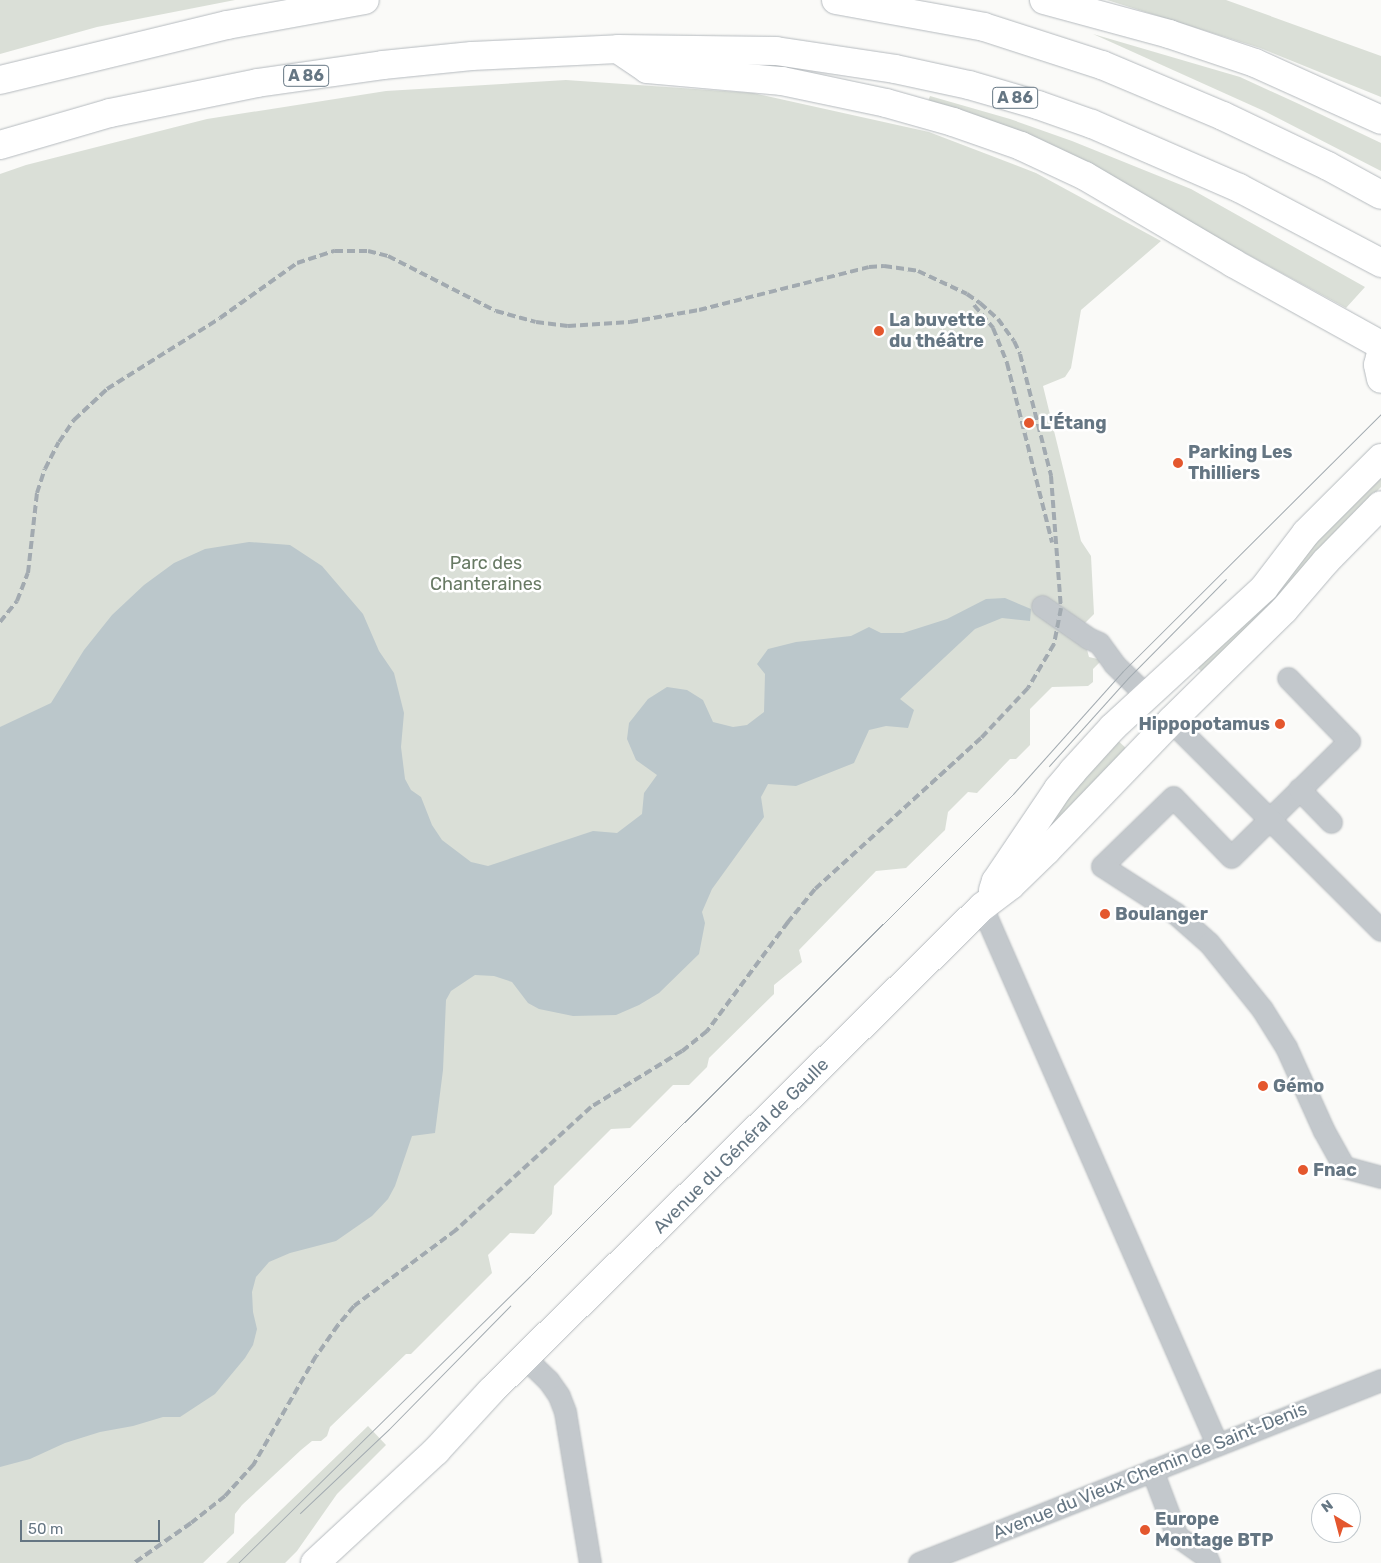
<!DOCTYPE html>
<meta charset="utf-8">
<style>
body{margin:0}
#map{position:relative;width:1381px;height:1563px;overflow:hidden;background:#fafaf8;font-family:Rubik,sans-serif}
div>[style]{position:absolute}
.green>*{inset:0;background:#dadfd7}
.water>*{inset:0;background:#bbc7cb}
.roads{filter:drop-shadow(0 0 1px #b5babe) drop-shadow(0 0 1px #b5babe)}
.minor>*{height:21px;margin:-10.5px;padding:0 10.5px;transform-origin:10.5px;border-radius:10.5px;background:#c3c8cc}
.major>*{height:28px;margin:-14px;padding:0 14px;transform-origin:14px;border-radius:14px;background:#fff}
.highway>*{height:28px;margin:-14px;padding:0 14px;transform-origin:14px;border-radius:14px;background:#fff}
.tram>*{height:1px;margin:-0.5px;padding:0 0.5px;transform-origin:0.5px;border-radius:0.5px;background:#a2aab0}
.rail>*{height:4px;margin-top:-2px;transform-origin:0;background:repeating-linear-gradient(90deg,#a2aab0 0 8px,transparent 0 12px)}
.dots>*{width:14px;height:14px;translate:-50% -50%;box-sizing:border-box;border:2px solid #fff;border-radius:50%}
span{translate:-50% -50%;white-space:nowrap;text-align:center;line-height:1.15;-webkit-text-stroke:5px #fff;paint-order:stroke}
.shield-label span{padding:1px 4px;background:#fff;border:1px solid;border-radius:4px;-webkit-text-stroke-width:0}
.shield-label{font-size:16px;color:#657683;font-weight:700}
.poi-label{font-size:18px;color:#657683;font-weight:700}
.left{translate:0 -50%;text-align:left}
.right{translate:-100% -50%;text-align:right}
.park-label{font-size:18px;color:#687a64}
.street-label{font-size:18px;color:#657683}
.north{position:absolute;left:1311px;top:1493px;width:50px;height:50px;box-sizing:border-box;background:#fff;border:1px solid #c1c8cd;border-radius:50%;rotate:323deg;font-size:14px;font-weight:700;line-height:20px;text-align:center;color:#657683}
.north::after{content:'';display:block;margin:auto;width:18px;height:22px;background:#e4572e;clip-path:polygon(50% 0,100% 100%,50% 72%,0 100%)}
.scale{position:absolute;left:20px;top:1520px;width:140px;height:22px;box-sizing:border-box;border:2px solid #657683;border-top:0;padding-left:6px;font-size:15px;line-height:18px;white-space:nowrap;color:#657683;-webkit-text-stroke:4px #fff;paint-order:stroke}
</style>
<div id="map">
<div class="green">
<i style="clip-path:polygon(0 0,235px 0,97px 27px,0 54px)"></i>
<i style="clip-path:polygon(1107px 0,1226px 0,1381px 56px,1381px 97px,1260px 48px)"></i>
<i style="clip-path:polygon(1093px 34px,1240px 77px,1299px 104px,1381px 143px,1381px 171px,1264px 111px)"></i>
<i style="clip-path:polygon(566px 80px,753px 93px,929px 132px,1036px 173px,1161px 241px,1081px 310px,1071px 368px,1065px 377px,1043px 386px,1081px 541px,1091px 556px,1094px 614px,1081px 627px,1089px 657px,1102px 660px,1093px 669px,1093px 682px,1088px 686px,1052px 687px,1030px 709px,1030px 745px,1016px 759px,1010px 759px,977px 793px,968px 792px,948px 812px,945px 830px,906px 868px,876px 871px,799px 950px,802px 962px,774px 985px,774px 994px,709px 1058px,707px 1067px,689px 1085px,673px 1085px,630px 1128px,611px 1129px,554px 1186px,552px 1214px,534px 1234px,510px 1233px,488px 1255px,492px 1273px,411px 1354px,406px 1354px,330px 1427px,327px 1436px,321px 1441px,312px 1441px,301px 1450px,242px 1505px,235px 1514px,234px 1533px,203px 1563px,0 1563px,0 174px,26px 165px,207px 119px,386px 91px)"></i>
<i style="clip-path:polygon(930px 96px,1010px 119px,1072px 141px,1191px 189px,1365px 287px,1346px 308px,1173px 214px,927px 104px)"></i>
<i style="clip-path:polygon(1381px 473px,1381px 487px,1333px 535px,1266px 615px,1204px 674px,1197px 667px)"></i>
<i style="clip-path:polygon(1114px 737px,1128px 750px,1017px 861px)"></i>
<i style="clip-path:polygon(368px 1426px,386px 1445px,337px 1494px,297px 1551px,285px 1563px,226px 1563px)"></i>
</div>
<div class="water">
<i style="clip-path:polygon(249px 542px,290px 545px,322px 566px,363px 614px,379px 651px,394px 673px,404px 713px,401px 747px,405px 779px,411px 790px,421px 797px,432px 825px,442px 840px,471px 862px,488px 866px,593px 831px,617px 833px,642px 814px,644px 793px,657px 775px,636px 760px,627px 739px,629px 723px,648px 699px,667px 687px,687px 690px,703px 700px,713px 722px,733px 727px,747px 725px,764px 712px,765px 674px,757px 664px,768px 649px,796px 642px,851px 636px,869px 627px,881px 633px,903px 633px,947px 619px,986px 599px,1005px 598px,1031px 609px,1030px 621px,1002px 618px,975px 629px,900px 699px,914px 710px,908px 728px,886px 726px,869px 730px,854px 763px,796px 786px,768px 784px,761px 797px,764px 817px,712px 889px,702px 912px,705px 923px,699px 954px,659px 993px,639px 1005px,616px 1015px,573px 1016px,539px 1009px,528px 1003px,512px 982px,494px 976px,475px 975px,451px 991px,446px 1000px,443px 1070px,435px 1133px,412px 1136px,395px 1186px,388px 1199px,372px 1216px,336px 1241px,290px 1253px,269px 1262px,256px 1277px,252px 1292px,253px 1312px,257px 1329px,253px 1345px,245px 1358px,215px 1394px,180px 1417px,163px 1417px,133px 1426px,100px 1432px,65px 1443px,30px 1459px,0 1467px,0 727px,51px 703px,84px 650px,112px 615px,144px 585px,174px 563px,205px 549px)"></i>
</div>
<div class="roads">
<div class="minor">
<i style="left:1042px;top:606px;width:56px;rotate:34.8deg"></i>
<i style="left:1088px;top:638px;width:12px;rotate:24deg"></i>
<i style="left:1099px;top:643px;width:26px;rotate:54deg"></i>
<i style="left:1114px;top:664px;width:46px;rotate:44.1deg"></i>
<i style="left:1288px;top:678px;width:88px;rotate:45.9deg"></i>
<i style="left:1349px;top:741px;width:165px;rotate:135.5deg"></i>
<i style="left:1231px;top:857px;width:83px;rotate:-134deg"></i>
<i style="left:1173px;top:797px;width:99px;rotate:135.8deg"></i>
<i style="left:1102px;top:866px;width:87px;rotate:32.8deg"></i>
<i style="left:1175px;top:913px;width:45px;rotate:41.4deg"></i>
<i style="left:1209px;top:943px;width:85px;rotate:51.2deg"></i>
<i style="left:1262px;top:1009px;width:45px;rotate:57.7deg"></i>
<i style="left:1286px;top:1047px;width:92px;rotate:65.7deg"></i>
<i style="left:1324px;top:1131px;width:41px;rotate:60.9deg"></i>
<i style="left:1344px;top:1167px;width:38px;rotate:15deg"></i>
<i style="left:1171px;top:721px;width:296px;rotate:44.9deg"></i>
<i style="left:1299px;top:789px;width:46px;rotate:45.9deg"></i>
<i style="left:982px;top:907px;width:586px;rotate:66.37deg"></i>
<i style="left:525px;top:1358px;width:32px;rotate:44deg"></i>
<i style="left:548px;top:1380px;width:19px;rotate:55deg"></i>
<i style="left:559px;top:1396px;width:17px;rotate:69deg"></i>
<i style="left:565px;top:1412px;width:153px;rotate:80.6deg"></i>
<i style="left:1152px;top:1470px;width:71px;rotate:69.3deg"></i>
<i style="left:1177px;top:1536px;width:35px;rotate:35deg"></i>
<i style="left:1206px;top:1556px;width:8px;rotate:67deg"></i>
<i style="left:919px;top:1563px;width:497px;rotate:-21.6deg"></i>
</div>
<div class="major">
<i style="left:1381px;top:353px;width:12px;rotate:104deg"></i>
<i style="left:1378px;top:365px;width:14px;rotate:78deg"></i>
<i style="left:993px;top:890px;width:9px;rotate:-72deg"></i>
<i style="left:996px;top:881px;width:111px;rotate:-56deg"></i>
<i style="left:1058px;top:789px;width:23px;rotate:-50deg"></i>
<i style="left:1073px;top:771px;width:59px;rotate:-47.7deg"></i>
<i style="left:1113px;top:727px;width:205px;rotate:-42.6deg"></i>
<i style="left:1264px;top:588px;width:69px;rotate:-52.6deg"></i>
<i style="left:1306px;top:533px;width:106px;rotate:-45deg"></i>
<i style="left:315px;top:1563px;width:165px;rotate:-42.8deg"></i>
<i style="left:436px;top:1451px;width:81px;rotate:-47.5deg"></i>
<i style="left:491px;top:1391px;width:689px;rotate:-44.59deg"></i>
<i style="left:982px;top:907px;width:36px;rotate:-37deg"></i>
<i style="left:1011px;top:885px;width:50px;rotate:-44.2deg"></i>
<i style="left:1047px;top:850px;width:179px;rotate:-46.1deg"></i>
<i style="left:1171px;top:721px;width:158px;rotate:-44.5deg"></i>
<i style="left:1284px;top:610px;width:65px;rotate:-49.4deg"></i>
<i style="left:1326px;top:561px;width:78px;rotate:-45.5deg"></i>
</div>
<div class="highway">
<i style="left:836px;top:0;width:150px;rotate:10.3deg"></i>
<i style="left:984px;top:27px;width:124px;rotate:17.9deg"></i>
<i style="left:1102px;top:65px;width:131px;rotate:22.9deg"></i>
<i style="left:1223px;top:116px;width:116px;rotate:25.5deg"></i>
<i style="left:1328px;top:166px;width:60px;rotate:28.7deg"></i>
<i style="left:1044px;top:0;width:130px;rotate:15.2deg"></i>
<i style="left:1169px;top:34px;width:91px;rotate:18.6deg"></i>
<i style="left:1255px;top:63px;width:138px;rotate:24.3deg"></i>
<i style="left:619px;top:50px;width:34px;rotate:34deg"></i>
<i style="left:647px;top:69px;width:136px;rotate:5.1deg"></i>
<i style="left:782px;top:81px;width:106px;rotate:11.9deg"></i>
<i style="left:886px;top:103px;width:70px;rotate:15.8deg"></i>
<i style="left:953px;top:122px;width:72px;rotate:19.4deg"></i>
<i style="left:1021px;top:146px;width:71px;rotate:25.1deg"></i>
<i style="left:1085px;top:176px;width:172px;rotate:30.4deg"></i>
<i style="left:1233px;top:263px;width:169px;rotate:29deg"></i>
<i style="left:0;top:80px;width:234px;rotate:-13.6deg"></i>
<i style="left:227px;top:25px;width:140px;rotate:-10.3deg"></i>
<i style="left:0;top:145px;width:115px;rotate:-16.2deg"></i>
<i style="left:110px;top:113px;width:150px;rotate:-11.5deg"></i>
<i style="left:257px;top:83px;width:127px;rotate:-8.1deg"></i>
<i style="left:383px;top:65px;width:89px;rotate:-5.8deg"></i>
<i style="left:472px;top:56px;width:146px;rotate:-2.7deg"></i>
<i style="left:618px;top:49px;width:158px;rotate:0.7deg"></i>
<i style="left:776px;top:51px;width:120px;rotate:8.6deg"></i>
<i style="left:895px;top:69px;width:76px;rotate:12.2deg"></i>
<i style="left:969px;top:85px;width:72px;rotate:16.2deg"></i>
<i style="left:1038px;top:105px;width:57px;rotate:19.4deg"></i>
<i style="left:1092px;top:124px;width:160px;rotate:23.5deg"></i>
<i style="left:1239px;top:188px;width:161px;rotate:27.8deg"></i>
</div>
</div>
<div class="tram">
<i style="left:1049px;top:766px;width:118px;rotate:-48.1deg"></i>
<i style="left:1128px;top:678px;width:139px;rotate:-45.3deg"></i>
<i style="left:300px;top:1513px;width:122px;rotate:-43.3deg"></i>
<i style="left:389px;top:1429px;width:173px;rotate:-45.5deg"></i>
<i style="left:238px;top:1563px;width:409px;rotate:-44.5deg"></i>
<i style="left:530px;top:1276px;width:682px;rotate:-44.94deg"></i>
<i style="left:1013px;top:794px;width:164px;rotate:-48.2deg"></i>
<i style="left:1122px;top:672px;width:366px;rotate:-44.9deg"></i>
</div>
<div class="rail">
<i style="left:974px;top:305px;width:30px;rotate:50deg"></i>
<i style="left:993px;top:328px;width:38px;rotate:68deg"></i>
<i style="left:1007px;top:363px;width:185px;rotate:75.9deg"></i>
<i style="left:0;top:622px;width:27px;rotate:-51deg"></i>
<i style="left:17px;top:601px;width:30px;rotate:-69deg"></i>
<i style="left:28px;top:573px;width:81px;rotate:-83.6deg"></i>
<i style="left:37px;top:493px;width:25px;rotate:-72deg"></i>
<i style="left:45px;top:469px;width:30px;rotate:-63deg"></i>
<i style="left:59px;top:442px;width:27px;rotate:-56deg"></i>
<i style="left:74px;top:420px;width:45px;rotate:-43.2deg"></i>
<i style="left:107px;top:389px;width:133px;rotate:-32.1deg"></i>
<i style="left:220px;top:318px;width:95px;rotate:-35.5deg"></i>
<i style="left:297px;top:263px;width:40px;rotate:-18deg"></i>
<i style="left:335px;top:251px;width:33px"></i>
<i style="left:368px;top:251px;width:21px;rotate:14deg"></i>
<i style="left:388px;top:256px;width:121px;rotate:27deg"></i>
<i style="left:496px;top:311px;width:41px;rotate:15.4deg"></i>
<i style="left:536px;top:322px;width:32px;rotate:7deg"></i>
<i style="left:568px;top:326px;width:62px;rotate:-3.7deg"></i>
<i style="left:630px;top:322px;width:70px;rotate:-9.9deg"></i>
<i style="left:699px;top:310px;width:175px;rotate:-14.2deg"></i>
<i style="left:869px;top:267px;width:15px;rotate:-4deg"></i>
<i style="left:884px;top:266px;width:34px;rotate:8deg"></i>
<i style="left:918px;top:271px;width:54px;rotate:25.1deg"></i>
<i style="left:967px;top:294px;width:16px;rotate:35deg"></i>
<i style="left:980px;top:303px;width:24px;rotate:42deg"></i>
<i style="left:998px;top:319px;width:27px;rotate:54deg"></i>
<i style="left:1014px;top:341px;width:14px;rotate:65deg"></i>
<i style="left:1020px;top:354px;width:126px;rotate:75.7deg"></i>
<i style="left:1051px;top:476px;width:132px;rotate:85.7deg"></i>
<i style="left:1061px;top:608px;width:37px;rotate:101deg"></i>
<i style="left:1054px;top:644px;width:51px;rotate:120.6deg"></i>
<i style="left:1028px;top:688px;width:69px;rotate:133.2deg"></i>
<i style="left:981px;top:738px;width:224px;rotate:137.7deg"></i>
<i style="left:815px;top:889px;width:43px;rotate:129.3deg"></i>
<i style="left:788px;top:922px;width:136px;rotate:126.6deg"></i>
<i style="left:707px;top:1031px;width:32px;rotate:141deg"></i>
<i style="left:682px;top:1051px;width:107px;rotate:148.4deg"></i>
<i style="left:591px;top:1107px;width:183px;rotate:137.7deg"></i>
<i style="left:456px;top:1230px;width:127px;rotate:143.3deg"></i>
<i style="left:354px;top:1306px;width:25px;rotate:130deg"></i>
<i style="left:338px;top:1325px;width:38px;rotate:125deg"></i>
<i style="left:316px;top:1356px;width:125px;rotate:119.9deg"></i>
<i style="left:254px;top:1464px;width:43px;rotate:132.2deg"></i>
<i style="left:225px;top:1496px;width:43px;rotate:141.5deg"></i>
<i style="left:191px;top:1523px;width:70px;rotate:144.9deg"></i>
</div>
<div class="dots">
<i style="left:879px;top:331px;background:#e4572e"></i>
<i style="left:1029px;top:423px;background:#e4572e"></i>
<i style="left:1178px;top:463px;background:#e4572e"></i>
<i style="left:1280px;top:724px;background:#e4572e"></i>
<i style="left:1105px;top:914px;background:#e4572e"></i>
<i style="left:1263px;top:1086px;background:#e4572e"></i>
<i style="left:1303px;top:1170px;background:#e4572e"></i>
<i style="left:1145px;top:1530px;background:#e4572e"></i>
</div>
<div class="shield-label">
<span style="left:306px;top:76px">A 86</span>
<span style="left:1015px;top:98px">A 86</span>
</div>
<div class="poi-label">
<span class="left" style="left:889px;top:331px">La buvette<br>du théâtre</span>
<span class="left" style="left:1040px;top:423px">L'Étang</span>
<span class="left" style="left:1188px;top:463px">Parking Les<br>Thilliers</span>
<span class="right" style="left:1270px;top:724px">Hippopotamus</span>
<span class="left" style="left:1115px;top:914px">Boulanger</span>
<span class="left" style="left:1273px;top:1086px">Gémo</span>
<span class="left" style="left:1313px;top:1170px">Fnac</span>
<span class="left" style="left:1155px;top:1530px">Europe<br>Montage BTP</span>
</div>
<div class="park-label">
<span style="left:486px;top:574px">Parc des<br>Chanteraines</span>
</div>
<div class="street-label">
<span style="left:741px;top:1146px;rotate:-45deg">Avenue du Général de Gaulle</span>
<span style="left:1150px;top:1471px;rotate:-22deg">Avenue du Vieux Chemin de Saint-Denis</span>
</div>
<div class="north">N</div>
<div class="scale">50 m</div>
</div>
